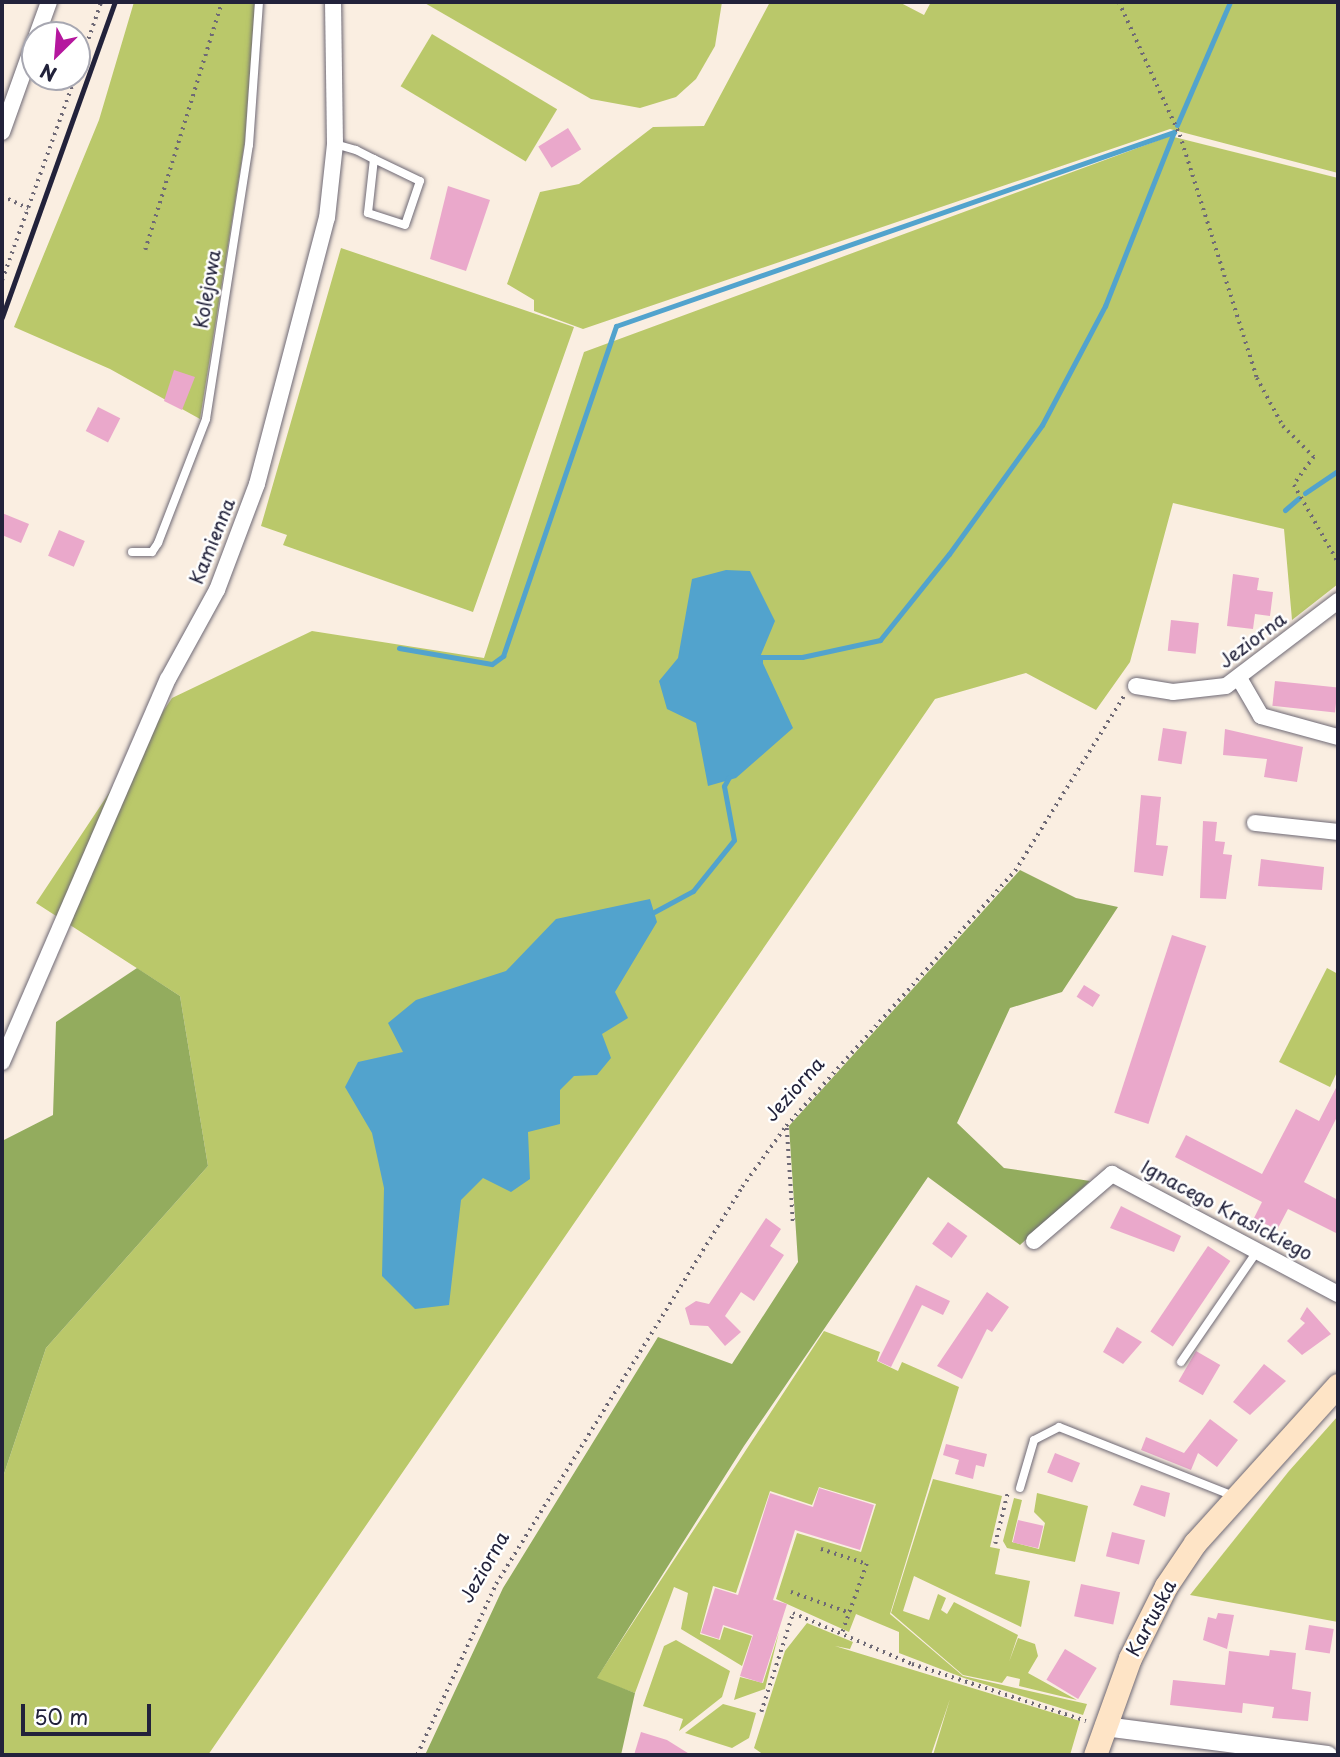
<!DOCTYPE html>
<style>
body{margin:0}
#map{position:relative;width:1340px;height:1757px;overflow:hidden;background:#faeee1;font-family:"Playpen Sans",sans-serif}
div>[style]{position:absolute}
.green>*{inset:0;background:#bac86a;transform-origin:0 0}
.forest>*{inset:0;background:#93ac5e}
.water>*{inset:0;background:#52a3cd}
.stream>*{height:5px;margin:-2.5px;padding:0 2.5px;transform-origin:2.5px;border-radius:2.5px;background:#52a3cd}
.building>*{inset:0;background:#eaa8cb;transform-origin:0 0}
.path>*{height:3.5px;margin-top:-1.75px;transform-origin:0;background:repeating-linear-gradient(90deg,#6e6975 0 2px,transparent 0 7px)}
.roads{filter:drop-shadow(0 0 2px #6e6975) drop-shadow(0 0 2px #6e6975)}
.service>*{height:8px;margin:-4px;padding:0 4px;transform-origin:4px;border-radius:4px;background:#fff}
.minor>*{height:16px;margin:-8px;padding:0 8px;transform-origin:8px;border-radius:8px;background:#fff}
.tertiary>*{height:19px;margin:-9.5px;padding:0 9.5px;transform-origin:9.5px;border-radius:9.5px;background:#fff}
.secondary>*{height:23px;margin:-11.5px;padding:0 11.5px;transform-origin:11.5px;border-radius:11.5px;background:#fee4c6}
.rail>*{height:5px;margin:-2.5px;padding:0 2.5px;transform-origin:2.5px;border-radius:2.5px;background:#22223b}
span{translate:-50% -50%;white-space:nowrap;text-align:center;line-height:1.15;-webkit-text-stroke:5px #fff;paint-order:stroke}
.street-label{font-size:19px;color:#22223b}
.frame{position:absolute;inset:0;border:4px solid #22223b;pointer-events:none}
.north{position:absolute;left:21px;top:21px;width:70px;height:70px;box-sizing:border-box;background:#fff;border:2px solid #a7a7b1;border-radius:50%;rotate:205deg;font-size:19px;font-weight:700;line-height:28px;text-align:center;color:#22223b}
.north::after{content:'';display:block;margin:auto;width:24px;height:32px;background:#b5179e;clip-path:polygon(50% 0,100% 100%,50% 72%,0 100%)}
.scale{position:absolute;left:21px;top:1704px;width:130px;height:32px;box-sizing:border-box;border:4px solid #22223b;border-top:0;padding-left:9px;font-size:21px;line-height:24px;white-space:nowrap;color:#22223b;-webkit-text-stroke:5px #fff;paint-order:stroke}
</style>
<div id="map">
<div class="green">
<i style="clip-path:polygon(134px 2px,255px 2px,245px 140px,200px 419px,110px 369px,14px 327px,99px 120px)"></i>
<i style="clip-path:polygon(423px 2px,722px 2px,715px 46px,696px 79px,676px 97px,640px 108px,591px 99px)"></i>
<i style="clip-path:polygon(770px 2px,899px 2px,924px 15px,931px 2px,1338px 2px,1338px 173px,1170px 129px,583px 329px,534px 311px,534px 300px,507px 284px,540px 192px,579px 184px,653px 127px,704px 126px)"></i>
<i style="left:432px;top:34px;width:146px;height:61px;rotate:31deg"></i>
<i style="clip-path:polygon(1170px 136px,1338px 178px,1338px 584px,1292px 620px,1284px 529px,1173px 503px,1130px 662px,1096px 710px,1026px 673px,935px 699px,208px 1755px,2px 1755px,2px 1480px,46px 1348px,208px 1166px,180px 996px,36px 903px,172px 698px,312px 631px,484px 658px,584px 352px)"></i>
<i style="clip-path:polygon(341px 248px,574px 327px,473px 612px,283px 545px,287px 535px,261px 526px)"></i>
<i style="clip-path:polygon(1327px 968px,1338px 974px,1338px 1070px,1330px 1087px,1279px 1062px)"></i>
<i style="clip-path:polygon(824px 1331px,880px 1352px,877px 1361px,898px 1371px,902px 1362px,959px 1387px,890px 1614px,963px 1676px,1087px 1704px,1083px 1715px,964px 1678px,899px 1653px,899px 1632px,856px 1614px,849px 1632px,776px 1599px,797px 1533px,861px 1552px,876px 1504px,819px 1487px,812px 1505px,770px 1491px,736px 1593px,713px 1586px,700px 1634px,720px 1640px,724px 1627px,752px 1636px,742px 1666px,681px 1629px,688px 1593px,674px 1587px,635px 1693px,596px 1679px)"></i>
<i style="clip-path:polygon(1338px 1416px,1338px 1622px,1190px 1595px,1289px 1471px)"></i>
<i style="clip-path:polygon(933px 1479px,1002px 1496px,990px 1547px,1000px 1549px,995px 1574px,1030px 1581px,1021px 1627px,914px 1576px,903px 1611px,929px 1620px,938px 1594px,946px 1598px,941px 1610px,947px 1614px,954px 1602px,1018px 1635px,1009px 1662px,1018px 1638px,1035px 1644px,1038px 1656px,1028px 1673px,1077px 1700px,1019px 1686px,1020px 1679px,1007px 1676px,1002px 1683px,963px 1675px,891px 1613px)"></i>
<i style="clip-path:polygon(1037px 1493px,1088px 1506px,1075px 1562px,1007px 1548px,1003px 1541px,1014px 1498px,1022px 1500px,1012px 1542px,1039px 1549px,1045px 1523px,1034px 1512px)"></i>
<i style="clip-path:polygon(807px 1623px,853px 1642px,850px 1649px,835px 1646px,1080px 1721px,1070px 1755px,933px 1755px,950px 1699px,931px 1755px,764px 1755px,754px 1748px,785px 1651px)"></i>
<i style="clip-path:polygon(779px 1632px,765px 1689px,734px 1700px,740px 1677px,763px 1683px)"></i>
<i style="clip-path:polygon(676px 1640px,730px 1671px,722px 1697px,679px 1731px,683px 1719px,643px 1706px,664px 1646px)"></i>
<i style="clip-path:polygon(723px 1704px,756px 1713px,749px 1738px,732px 1748px,685px 1733px)"></i>
</div>
<div class="forest">
<i style="clip-path:polygon(1020px 870px,1076px 898px,1118px 907px,1062px 992px,1010px 1008px,957px 1123px,1004px 1168px,1090px 1181px,1020px 1245px,928px 1177px,744px 1446px,597px 1678px,635px 1693px,621px 1755px,425px 1755px,503px 1588px,658px 1337px,732px 1364px,798px 1262px,789px 1126px)"></i>
<i style="clip-path:polygon(137px 968px,180px 996px,208px 1166px,46px 1348px,2px 1480px,2px 1141px,53px 1115px,56px 1022px)"></i>
</div>
<div class="water">
<i style="clip-path:polygon(726px 570px,750px 571px,775px 621px,760px 657px,793px 728px,736px 778px,708px 786px,696px 723px,667px 709px,659px 681px,678px 658px,692px 579px)"></i>
<i style="clip-path:polygon(650px 899px,657px 922px,615px 992px,628px 1018px,602px 1034px,611px 1058px,597px 1075px,574px 1076px,560px 1090px,560px 1124px,528px 1132px,530px 1179px,511px 1192px,483px 1178px,461px 1200px,449px 1305px,415px 1309px,382px 1276px,384px 1188px,372px 1133px,345px 1087px,358px 1062px,403px 1052px,388px 1023px,416px 1000px,506px 971px,556px 919px)"></i>
</div>
<div class="stream">
<i style="left:1177px;top:125px;width:134px;rotate:-66.7deg"></i>
<i style="left:1305px;top:493px;width:40px;rotate:-34deg"></i>
<i style="left:1285px;top:510px;width:18px;rotate:-41deg"></i>
<i style="left:399px;top:648px;width:94px;rotate:9.8deg"></i>
<i style="left:492px;top:664px;width:14px;rotate:-36deg"></i>
<i style="left:503px;top:656px;width:349px;rotate:-71.1deg"></i>
<i style="left:616px;top:326px;width:591px;rotate:-19.17deg"></i>
<i style="left:760px;top:662px;width:5px;rotate:-90deg"></i>
<i style="left:760px;top:657px;width:42px"></i>
<i style="left:802px;top:657px;width:80px;rotate:-12.3deg"></i>
<i style="left:880px;top:640px;width:110px;rotate:-51.3deg"></i>
<i style="left:949px;top:554px;width:159px;rotate:-54.2deg"></i>
<i style="left:1042px;top:425px;width:135px;rotate:-62.1deg"></i>
<i style="left:1105px;top:306px;width:187px;rotate:-68.4deg"></i>
<i style="left:654px;top:912px;width:44px;rotate:-28.3deg"></i>
<i style="left:693px;top:891px;width:65px;rotate:-51.2deg"></i>
<i style="left:734px;top:840px;width:55px;rotate:-100.5deg"></i>
<i style="left:724px;top:786px;width:10px;rotate:-61deg"></i>
</div>
<div class="building">
<i style="left:568px;top:128px;width:25px;height:35px;rotate:58deg"></i>
<i style="clip-path:polygon(448px 186px,490px 200px,466px 271px,430px 259px)"></i>
<i style="clip-path:polygon(174px 370px,195px 377px,182px 410px,164px 401px)"></i>
<i style="left:98px;top:407px;width:25px;height:27px;rotate:27deg"></i>
<i style="clip-path:polygon(2px 513px,29px 524px,21px 543px,2px 535px)"></i>
<i style="left:59px;top:530px;width:28px;height:28px;rotate:23deg"></i>
<i style="clip-path:polygon(1233px 574px,1259px 578px,1257px 590px,1273px 592px,1270px 616px,1255px 614px,1253px 629px,1227px 626px)"></i>
<i style="left:1171px;top:620px;width:28px;height:31px;rotate:6deg"></i>
<i style="left:1275px;top:681px;width:63px;height:25px;rotate:6deg"></i>
<i style="left:1163px;top:728px;width:24px;height:33px;rotate:9deg"></i>
<i style="clip-path:polygon(1225px 729px,1303px 747px,1297px 782px,1264px 777px,1267px 759px,1223px 755px)"></i>
<i style="clip-path:polygon(1141px 795px,1161px 797px,1156px 845px,1168px 846px,1163px 876px,1134px 872px)"></i>
<i style="clip-path:polygon(1203px 821px,1217px 822px,1215px 841px,1225px 842px,1223px 854px,1232px 855px,1226px 899px,1200px 898px)"></i>
<i style="clip-path:polygon(1261px 859px,1324px 867px,1322px 890px,1258px 886px)"></i>
<i style="left:1172px;top:935px;width:36px;height:187px;rotate:18deg"></i>
<i style="left:1084px;top:985px;width:19px;height:14px;rotate:32deg"></i>
<i style="clip-path:polygon(1338px 1084px,1338px 1115px,1304px 1182px,1338px 1200px,1338px 1234px,1288px 1209px,1277px 1230px,1254px 1218px,1262px 1202px,1175px 1157px,1186px 1135px,1262px 1174px,1296px 1109px,1319px 1121px)"></i>
<i style="clip-path:polygon(1121px 1206px,1181px 1236px,1174px 1252px,1110px 1228px)"></i>
<i style="clip-path:polygon(766px 1218px,781px 1229px,770px 1246px,784px 1255px,754px 1301px,741px 1292px,725px 1316px,741px 1332px,725px 1346px,708px 1326px,690px 1325px,685px 1308px,696px 1301px,709px 1304px)"></i>
<i style="left:948px;top:1222px;width:24px;height:27px;rotate:36deg"></i>
<i style="left:1208px;top:1246px;width:27px;height:103px;rotate:34deg"></i>
<i style="clip-path:polygon(916px 1285px,950px 1301px,943px 1315px,922px 1305px,891px 1367px,878px 1361px)"></i>
<i style="clip-path:polygon(987px 1292px,1009px 1307px,992px 1332px,987px 1329px,962px 1379px,937px 1366px)"></i>
<i style="clip-path:polygon(1307px 1307px,1331px 1334px,1302px 1355px,1287px 1341px,1305px 1323px,1300px 1319px)"></i>
<i style="clip-path:polygon(1117px 1327px,1142px 1342px,1123px 1364px,1103px 1352px)"></i>
<i style="left:1196px;top:1351px;width:28px;height:35px;rotate:30deg"></i>
<i style="clip-path:polygon(1264px 1364px,1286px 1381px,1250px 1415px,1233px 1402px)"></i>
<i style="clip-path:polygon(1210px 1419px,1238px 1440px,1217px 1467px,1198px 1453px,1191px 1470px,1141px 1450px,1146px 1437px,1184px 1453px)"></i>
<i style="clip-path:polygon(946px 1444px,987px 1454px,984px 1467px,976px 1465px,973px 1479px,955px 1474px,959px 1460px,943px 1455px)"></i>
<i style="left:1055px;top:1453px;width:27px;height:21px;rotate:22deg"></i>
<i style="clip-path:polygon(1141px 1485px,1170px 1493px,1165px 1517px,1133px 1505px)"></i>
<i style="clip-path:polygon(819px 1488px,874px 1505px,860px 1550px,795px 1530px,773px 1600px,787px 1604px,762px 1683px,740px 1676px,753px 1635px,723px 1625px,719px 1639px,701px 1633px,715px 1588px,738px 1595px,770px 1493px,813px 1507px)"></i>
<i style="left:1018px;top:1520px;width:26px;height:23px;rotate:13deg"></i>
<i style="left:1112px;top:1532px;width:34px;height:25px;rotate:14deg"></i>
<i style="left:1081px;top:1584px;width:40px;height:33px;rotate:12deg"></i>
<i style="clip-path:polygon(1218px 1613px,1234px 1615px,1227px 1649px,1203px 1640px,1208px 1617px,1216px 1619px)"></i>
<i style="left:1309px;top:1625px;width:25px;height:25px;rotate:9deg"></i>
<i style="left:1065px;top:1649px;width:37px;height:36px;rotate:31deg"></i>
<i style="clip-path:polygon(1270px 1650px,1296px 1653px,1292px 1689px,1311px 1692px,1308px 1721px,1272px 1718px,1274px 1707px,1243px 1703px,1242px 1713px,1170px 1705px,1173px 1680px,1225px 1685px,1229px 1651px,1269px 1656px)"></i>
<i style="clip-path:polygon(641px 1732px,667px 1740px,691px 1755px,634px 1755px)"></i>
</div>
<div class="path">
<i style="left:1119px;top:2px;width:146px;rotate:65.4deg"></i>
<i style="left:1180px;top:135px;width:255px;rotate:72.4deg"></i>
<i style="left:1257px;top:378px;width:55px;rotate:61.6deg"></i>
<i style="left:1283px;top:426px;width:44px;rotate:45deg"></i>
<i style="left:1314px;top:457px;width:34px;rotate:126deg"></i>
<i style="left:1294px;top:485px;width:89px;rotate:60.3deg"></i>
<i style="left:77px;top:72px;width:74px;rotate:-71.1deg"></i>
<i style="left:2px;top:196px;width:29px;rotate:25deg"></i>
<i style="left:145px;top:250px;width:260px;rotate:-72.8deg"></i>
<i style="left:2px;top:280px;width:216px;rotate:-70.2deg"></i>
<i style="left:787px;top:1128px;width:94px;rotate:86.3deg"></i>
<i style="left:995px;top:1544px;width:55px;rotate:-76.2deg"></i>
<i style="left:821px;top:1549px;width:48px;rotate:18.1deg"></i>
<i style="left:867px;top:1564px;width:74px;rotate:109.7deg"></i>
<i style="left:791px;top:1592px;width:63px;rotate:19.6deg"></i>
<i style="left:761px;top:1712px;width:104px;rotate:-72.1deg"></i>
<i style="left:793px;top:1613px;width:129px;rotate:23.2deg"></i>
<i style="left:912px;top:1664px;width:183px;rotate:18.1deg"></i>
<i style="left:417px;top:1755px;width:188px;rotate:-65.2deg"></i>
<i style="left:496px;top:1584px;width:467px;rotate:-58.2deg"></i>
<i style="left:742px;top:1187px;width:75px;rotate:-54.2deg"></i>
<i style="left:786px;top:1126px;width:343px;rotate:-48.1deg"></i>
<i style="left:1015px;top:871px;width:208px;rotate:-58.1deg"></i>
</div>
<div class="roads">
<div class="service">
<i style="left:335px;top:144px;width:22px;rotate:16deg"></i>
<i style="left:356px;top:150px;width:20px;rotate:27deg"></i>
<i style="left:374px;top:159px;width:51px;rotate:25.6deg"></i>
<i style="left:420px;top:181px;width:46px;rotate:108.8deg"></i>
<i style="left:405px;top:225px;width:39px;rotate:-162deg"></i>
<i style="left:368px;top:213px;width:54px;rotate:-83.7deg"></i>
<i style="left:132px;top:552px;width:20px"></i>
<i style="left:152px;top:552px;width:11px;rotate:-56deg"></i>
<i style="left:158px;top:543px;width:133px;rotate:-68.8deg"></i>
<i style="left:206px;top:419px;width:277px;rotate:-81.1deg"></i>
<i style="left:249px;top:145px;width:143px;rotate:-86deg"></i>
<i style="left:1181px;top:1362px;width:136px;rotate:-55.5deg"></i>
<i style="left:1020px;top:1488px;width:50px;rotate:-73.7deg"></i>
<i style="left:1034px;top:1440px;width:28px;rotate:-27deg"></i>
<i style="left:1059px;top:1427px;width:187px;rotate:21.6deg"></i>
</div>
<div class="minor">
<i style="left:37px;top:35px;width:35px;rotate:-70deg"></i>
<i style="left:2px;top:132px;width:98px;rotate:-70.3deg"></i>
<i style="left:1239px;top:678px;width:44px;rotate:59.9deg"></i>
<i style="left:1261px;top:716px;width:80px;rotate:15.3deg"></i>
<i style="left:1136px;top:686px;width:37px;rotate:9deg"></i>
<i style="left:1173px;top:692px;width:53px;rotate:-6.5deg"></i>
<i style="left:1226px;top:686px;width:141px;rotate:-37.2deg"></i>
<i style="left:1255px;top:823px;width:83px;rotate:6.2deg"></i>
<i style="left:2px;top:1062px;width:417px;rotate:-66.6deg"></i>
<i style="left:168px;top:679px;width:102px;rotate:-61.2deg"></i>
<i style="left:217px;top:590px;width:113px;rotate:-69.3deg"></i>
<i style="left:257px;top:484px;width:275px;rotate:-75.3deg"></i>
<i style="left:327px;top:218px;width:74px;rotate:-83.8deg"></i>
<i style="left:335px;top:144px;width:142px;rotate:-90.8deg"></i>
<i style="left:1034px;top:1241px;width:103px;rotate:-40.7deg"></i>
<i style="left:1112px;top:1174px;width:256px;rotate:28deg"></i>
</div>
<div class="tertiary">
<i style="left:1104px;top:1726px;width:225px;rotate:7.4deg"></i>
</div>
<div class="secondary">
<i style="left:1095px;top:1755px;width:103px;rotate:-70.2deg"></i>
<i style="left:1130px;top:1658px;width:80px;rotate:-63.4deg"></i>
<i style="left:1166px;top:1586px;width:52px;rotate:-56deg"></i>
<i style="left:1195px;top:1543px;width:213px;rotate:-47.9deg"></i>
</div>
</div>
<div class="rail">
<i style="left:2px;top:317px;width:335px;rotate:-70.3deg"></i>
</div>
<div class="street-label">
<span style="left:207px;top:289px;rotate:-80deg">Kolejowa</span>
<span style="left:212px;top:541px;rotate:-68deg">Kamienna</span>
<span style="left:1252px;top:640px;rotate:-37deg">Jeziorna</span>
<span style="left:794px;top:1089px;rotate:-48deg">Jeziorna</span>
<span style="left:1227px;top:1210px;rotate:28deg">Ignacego Krasickiego</span>
<span style="left:484px;top:1567px;rotate:-60deg">Jeziorna</span>
<span style="left:1151px;top:1618px;rotate:-62deg">Kartuska</span>
</div>
<div class="frame"></div>
<div class="north">N</div>
<div class="scale">50 m</div>
</div>
